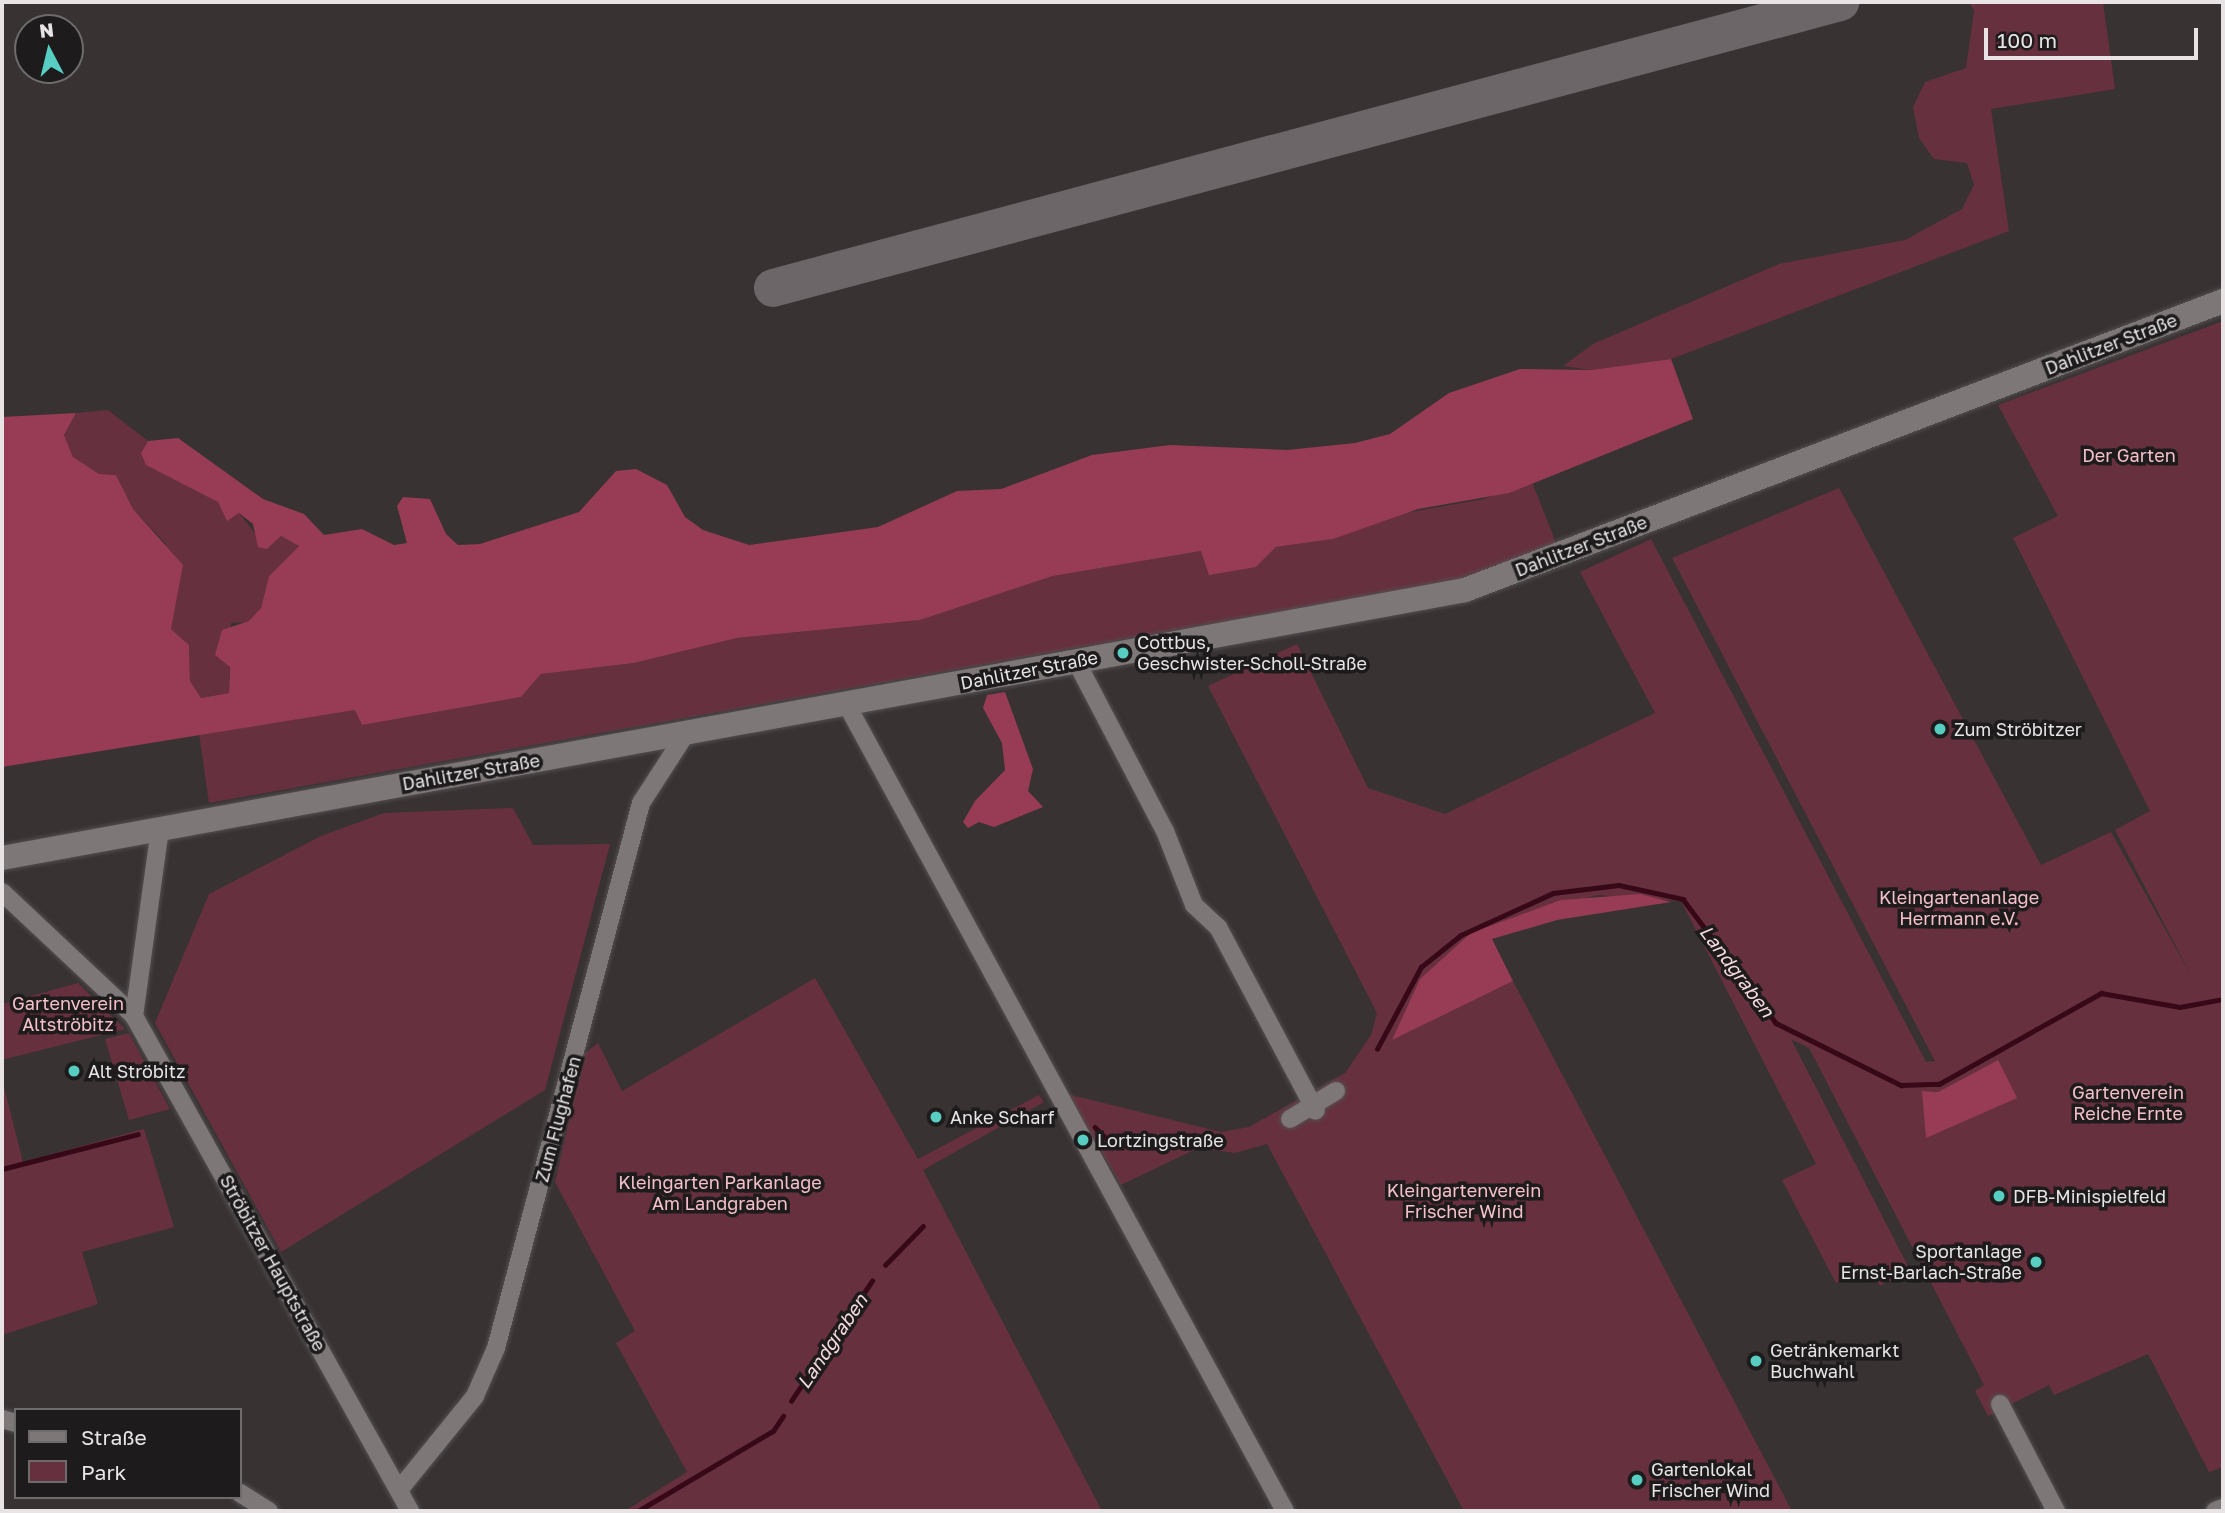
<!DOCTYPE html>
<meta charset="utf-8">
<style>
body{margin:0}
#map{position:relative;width:2225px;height:1513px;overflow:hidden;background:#383233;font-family:"Golos Text",sans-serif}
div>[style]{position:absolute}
.green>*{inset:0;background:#67303e}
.forest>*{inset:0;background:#983b55}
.stream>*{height:4.5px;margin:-2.25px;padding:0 2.25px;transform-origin:2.25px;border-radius:2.25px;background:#370818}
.taxiway>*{height:38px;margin:-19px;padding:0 19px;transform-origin:19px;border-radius:19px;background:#6c6668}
.roads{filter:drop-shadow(0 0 2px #534f50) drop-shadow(0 0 2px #534f50)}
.street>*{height:18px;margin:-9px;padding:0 9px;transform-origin:9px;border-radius:9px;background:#7e7778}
.secondary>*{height:24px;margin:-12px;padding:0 12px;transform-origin:12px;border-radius:12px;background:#7e7778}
.dots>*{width:19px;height:19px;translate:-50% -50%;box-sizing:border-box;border:4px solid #1d1b1b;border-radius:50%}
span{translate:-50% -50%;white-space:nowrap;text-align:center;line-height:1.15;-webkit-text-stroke:7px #1d1b1b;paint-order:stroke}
.street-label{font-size:18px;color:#e8e4e5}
.park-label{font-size:18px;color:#f5c0ca}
.poi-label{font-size:18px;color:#e8e4e5}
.left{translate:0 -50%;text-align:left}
.right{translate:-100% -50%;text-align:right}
.water-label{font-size:19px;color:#f4d9de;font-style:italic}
.frame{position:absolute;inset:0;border:4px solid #e8e4e5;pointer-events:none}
.legend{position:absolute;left:14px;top:1408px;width:228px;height:91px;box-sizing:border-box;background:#1d1b1b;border:2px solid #6e6b6c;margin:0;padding:9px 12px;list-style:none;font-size:21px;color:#e8e4e5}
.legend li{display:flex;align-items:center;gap:14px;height:35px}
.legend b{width:35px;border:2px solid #6e6b6c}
.north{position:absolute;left:14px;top:14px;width:70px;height:70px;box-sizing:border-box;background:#1d1b1b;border:2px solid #6e6b6c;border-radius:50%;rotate:353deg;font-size:19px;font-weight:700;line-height:28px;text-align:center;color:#e8e4e5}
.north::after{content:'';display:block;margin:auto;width:24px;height:32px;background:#57cec1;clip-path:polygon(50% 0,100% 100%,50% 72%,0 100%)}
.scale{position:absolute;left:1984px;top:28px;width:214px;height:32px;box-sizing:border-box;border:4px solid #e8e4e5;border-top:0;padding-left:9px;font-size:21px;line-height:24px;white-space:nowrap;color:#e8e4e5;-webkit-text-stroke:5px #1d1b1b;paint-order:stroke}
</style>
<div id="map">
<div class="green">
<i style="clip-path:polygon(1969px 2px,2103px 2px,2115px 89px,1991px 109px,2009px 231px,1671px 359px,1591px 370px,1563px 366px,1593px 344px,1779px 264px,1905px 240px,1962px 209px,1974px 185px,1967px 163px,1934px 159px,1919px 138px,1913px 107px,1925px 82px,1966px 68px,1974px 11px)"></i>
<i style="clip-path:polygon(evenodd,2223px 321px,2223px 1467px,2209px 1472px,2148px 1354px,2054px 1395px,2049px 1385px,1988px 1416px,1975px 1391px,1984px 1385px,1809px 1048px,1791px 1039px,1910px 1270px,1880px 1286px,1870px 1266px,1836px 1283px,1782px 1180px,1816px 1164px,1681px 901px,1598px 895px,1513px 917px,1392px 1039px,1513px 981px,1792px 1511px,1464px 1511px,1267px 1144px,1235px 1153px,1198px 1148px,1121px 1185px,1067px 1094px,1221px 1132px,1249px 1127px,1345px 1073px,1371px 1035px,1377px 1013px,1208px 686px,1297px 644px,1368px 788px,1445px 814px,1655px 713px,1580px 572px,1651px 539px,1926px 1062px,1935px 1061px,1672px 558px,1839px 488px,2041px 865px,2111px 832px,2192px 977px,2115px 830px,2150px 811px,2013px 538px,2058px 516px,1998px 405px,2223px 321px,1998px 1060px,1926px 1137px,1923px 1091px,1938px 1092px,1998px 1060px)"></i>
<i style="clip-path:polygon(108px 410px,148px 441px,141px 453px,218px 502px,227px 520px,239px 513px,267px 549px,281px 536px,299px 546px,269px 576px,261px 608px,249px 622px,231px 623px,229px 693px,201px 698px,190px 681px,189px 645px,171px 629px,166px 544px,133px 509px,116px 475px,99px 474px,73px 457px,64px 435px,76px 413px)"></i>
<i style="clip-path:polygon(1532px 482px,1556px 543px,1461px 579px,209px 803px,199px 733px,356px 710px,362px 725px,521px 697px,541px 674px,634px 663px,737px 638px,920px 620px,1053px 576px,1201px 551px,1256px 567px,1276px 547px,1333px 539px,1388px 516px,1484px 499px)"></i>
<i style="clip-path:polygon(513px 808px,533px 845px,610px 844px,545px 1090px,281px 1252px,155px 1023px,209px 894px,321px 836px,384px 813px)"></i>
<i style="clip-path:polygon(815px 978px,918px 1159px,1039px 1095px,1044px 1102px,923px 1170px,1102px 1511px,625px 1511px,687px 1472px,616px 1343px,635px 1331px,555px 1182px,584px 1054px,598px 1043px,622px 1091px)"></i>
<i style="clip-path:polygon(78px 983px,125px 1029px,2px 1060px,2px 1004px)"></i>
<i style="clip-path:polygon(129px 1033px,170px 1109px,129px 1120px,105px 1039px)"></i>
<i style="clip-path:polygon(2px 1079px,23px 1162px,144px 1129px,174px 1227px,82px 1252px,98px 1304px,2px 1335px)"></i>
</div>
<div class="forest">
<i style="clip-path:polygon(1671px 359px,1693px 419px,1509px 493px,1418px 509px,1333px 539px,1276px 547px,1256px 567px,1209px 575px,1201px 551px,1053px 576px,920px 620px,737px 638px,634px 663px,541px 674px,521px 697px,362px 725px,355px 710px,2px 767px,2px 417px,76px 413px,64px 435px,73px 457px,99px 474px,116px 475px,133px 509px,183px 565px,171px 629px,189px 645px,190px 681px,201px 698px,229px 693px,230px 667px,215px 655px,222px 630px,249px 621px,261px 608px,269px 576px,299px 546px,281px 536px,267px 549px,258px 547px,253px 524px,239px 513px,227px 521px,218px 502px,146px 465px,141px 453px,148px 441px,178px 438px,263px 499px,304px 514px,324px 535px,362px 529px,394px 545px,407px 543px,397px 506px,403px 497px,430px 499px,446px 534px,458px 545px,480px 544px,579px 512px,616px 471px,636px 469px,667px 485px,685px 517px,703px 530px,749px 545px,878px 527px,957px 491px,1001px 489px,1092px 455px,1170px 445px,1287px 450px,1355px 443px,1390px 434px,1449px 393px,1520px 369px,1591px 370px)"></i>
<i style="clip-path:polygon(1005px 692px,1033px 769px,1028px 791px,1043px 807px,994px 827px,979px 822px,968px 828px,963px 822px,975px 801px,1005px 770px,1002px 743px,983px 708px,987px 695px)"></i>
<i style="clip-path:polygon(1640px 894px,1671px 902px,1557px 920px,1492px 939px,1513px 981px,1392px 1040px,1420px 979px,1471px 933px,1561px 900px)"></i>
<i style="clip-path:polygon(1998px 1060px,2017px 1098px,1926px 1138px,1922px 1091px,1938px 1092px)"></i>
</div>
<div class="stream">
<i style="left:1377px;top:1049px;width:93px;rotate:-61.8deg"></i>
<i style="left:1421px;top:967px;width:51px;rotate:-38.7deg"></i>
<i style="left:1461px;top:935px;width:101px;rotate:-24.5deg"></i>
<i style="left:1553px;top:893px;width:66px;rotate:-6.9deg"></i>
<i style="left:1619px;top:885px;width:66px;rotate:12.3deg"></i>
<i style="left:1683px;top:899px;width:155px;rotate:53.1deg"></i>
<i style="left:1776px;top:1023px;width:140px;rotate:26.4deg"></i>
<i style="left:1901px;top:1085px;width:38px;rotate:-2deg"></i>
<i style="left:1939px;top:1084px;width:186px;rotate:-29.3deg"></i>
<i style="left:2101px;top:993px;width:80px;rotate:10deg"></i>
<i style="left:2180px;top:1007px;width:44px;rotate:-10.5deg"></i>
<i style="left:1095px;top:1127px;width:24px;rotate:45deg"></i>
<i style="left:1112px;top:1144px;width:48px;rotate:2.4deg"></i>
<i style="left:2px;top:1169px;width:140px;rotate:-14.4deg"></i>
<i style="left:885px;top:1265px;width:54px;rotate:-45.7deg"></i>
<i style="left:791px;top:1401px;width:145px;rotate:-56deg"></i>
<i style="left:638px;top:1511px;width:157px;rotate:-30.7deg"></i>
<i style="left:773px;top:1431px;width:18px;rotate:-56deg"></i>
</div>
<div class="taxiway">
<i style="left:773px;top:288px;width:1105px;rotate:-15deg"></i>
</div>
<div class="roads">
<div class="street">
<i style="left:1076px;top:661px;width:192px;rotate:62.4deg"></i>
<i style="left:1165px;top:831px;width:79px;rotate:68.6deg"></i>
<i style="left:1194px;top:905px;width:33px;rotate:43deg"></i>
<i style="left:1218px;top:927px;width:208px;rotate:62deg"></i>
<i style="left:847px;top:705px;width:917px;rotate:61.48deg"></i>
<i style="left:2px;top:892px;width:181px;rotate:43.2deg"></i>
<i style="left:134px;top:1016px;width:567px;rotate:60.86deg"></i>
<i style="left:134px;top:1016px;width:190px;rotate:-82.1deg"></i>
<i style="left:1290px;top:1119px;width:54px;rotate:-31.3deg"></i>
<i style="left:2000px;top:1404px;width:121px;rotate:62.4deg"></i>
<i style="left:2px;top:1419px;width:15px;rotate:16deg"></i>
<i style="left:399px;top:1490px;width:121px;rotate:-51deg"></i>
<i style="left:475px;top:1396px;width:52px;rotate:-66.4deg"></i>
<i style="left:496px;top:1348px;width:564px;rotate:-75.1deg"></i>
<i style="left:641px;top:803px;width:85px;rotate:-57.1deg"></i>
<i style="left:240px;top:1493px;width:34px;rotate:32deg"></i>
<i style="left:2215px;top:1511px;width:9px;rotate:-21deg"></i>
</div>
<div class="secondary">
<i style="left:2px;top:858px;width:1487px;rotate:-10.38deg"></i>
<i style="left:1465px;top:590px;width:811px;rotate:-20.87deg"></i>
</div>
</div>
<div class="dots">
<i style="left:1123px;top:653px;background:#57cec1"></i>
<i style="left:1940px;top:729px;background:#57cec1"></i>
<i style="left:74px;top:1071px;background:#57cec1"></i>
<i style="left:936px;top:1117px;background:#57cec1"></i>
<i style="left:1083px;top:1140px;background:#57cec1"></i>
<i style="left:1999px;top:1196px;background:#57cec1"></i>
<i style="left:2036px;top:1262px;background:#57cec1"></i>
<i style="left:1756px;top:1361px;background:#57cec1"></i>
<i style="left:1637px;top:1480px;background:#57cec1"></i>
</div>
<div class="street-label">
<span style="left:2111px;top:344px;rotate:-21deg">Dahlitzer Straße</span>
<span style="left:1581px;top:546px;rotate:-21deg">Dahlitzer Straße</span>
<span style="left:1029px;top:670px;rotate:-11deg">Dahlitzer Straße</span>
<span style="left:471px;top:772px;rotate:-10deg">Dahlitzer Straße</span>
<span style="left:558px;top:1119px;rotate:-75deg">Zum Flughafen</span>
<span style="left:273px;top:1263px;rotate:61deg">Ströbitzer Hauptstraße</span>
</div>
<div class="park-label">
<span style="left:2129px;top:455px">Der Garten</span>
<span style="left:1959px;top:908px">Kleingartenanlage<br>Herrmann e.V.</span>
<span style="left:68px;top:1014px">Gartenverein<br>Altströbitz</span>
<span style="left:2128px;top:1103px">Gartenverein<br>Reiche Ernte</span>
<span style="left:720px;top:1193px">Kleingarten Parkanlage<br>Am Landgraben</span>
<span style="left:1464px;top:1201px">Kleingartenverein<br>Frischer Wind</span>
</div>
<div class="poi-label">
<span class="left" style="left:1137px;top:653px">Cottbus,<br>Geschwister-Scholl-Straße</span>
<span class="left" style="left:1954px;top:729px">Zum Ströbitzer</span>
<span class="left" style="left:88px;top:1071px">Alt Ströbitz</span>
<span class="left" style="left:950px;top:1117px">Anke Scharf</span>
<span class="left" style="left:1097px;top:1140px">Lortzingstraße</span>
<span class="left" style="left:2013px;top:1196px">DFB-Minispielfeld</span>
<span class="right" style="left:2022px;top:1262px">Sportanlage<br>Ernst-Barlach-Straße</span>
<span class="left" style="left:1770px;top:1361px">Getränkemarkt<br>Buchwahl</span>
<span class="left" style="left:1651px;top:1480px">Gartenlokal<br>Frischer Wind</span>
</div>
<div class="water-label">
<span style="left:1737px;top:971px;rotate:53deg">Landgraben</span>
<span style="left:832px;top:1341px;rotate:-56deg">Landgraben</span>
</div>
<div class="frame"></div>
<ul class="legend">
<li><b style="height:9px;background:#7e7778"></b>Straße</li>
<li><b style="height:19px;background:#67303e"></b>Park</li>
</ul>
<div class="north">N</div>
<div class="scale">100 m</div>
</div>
